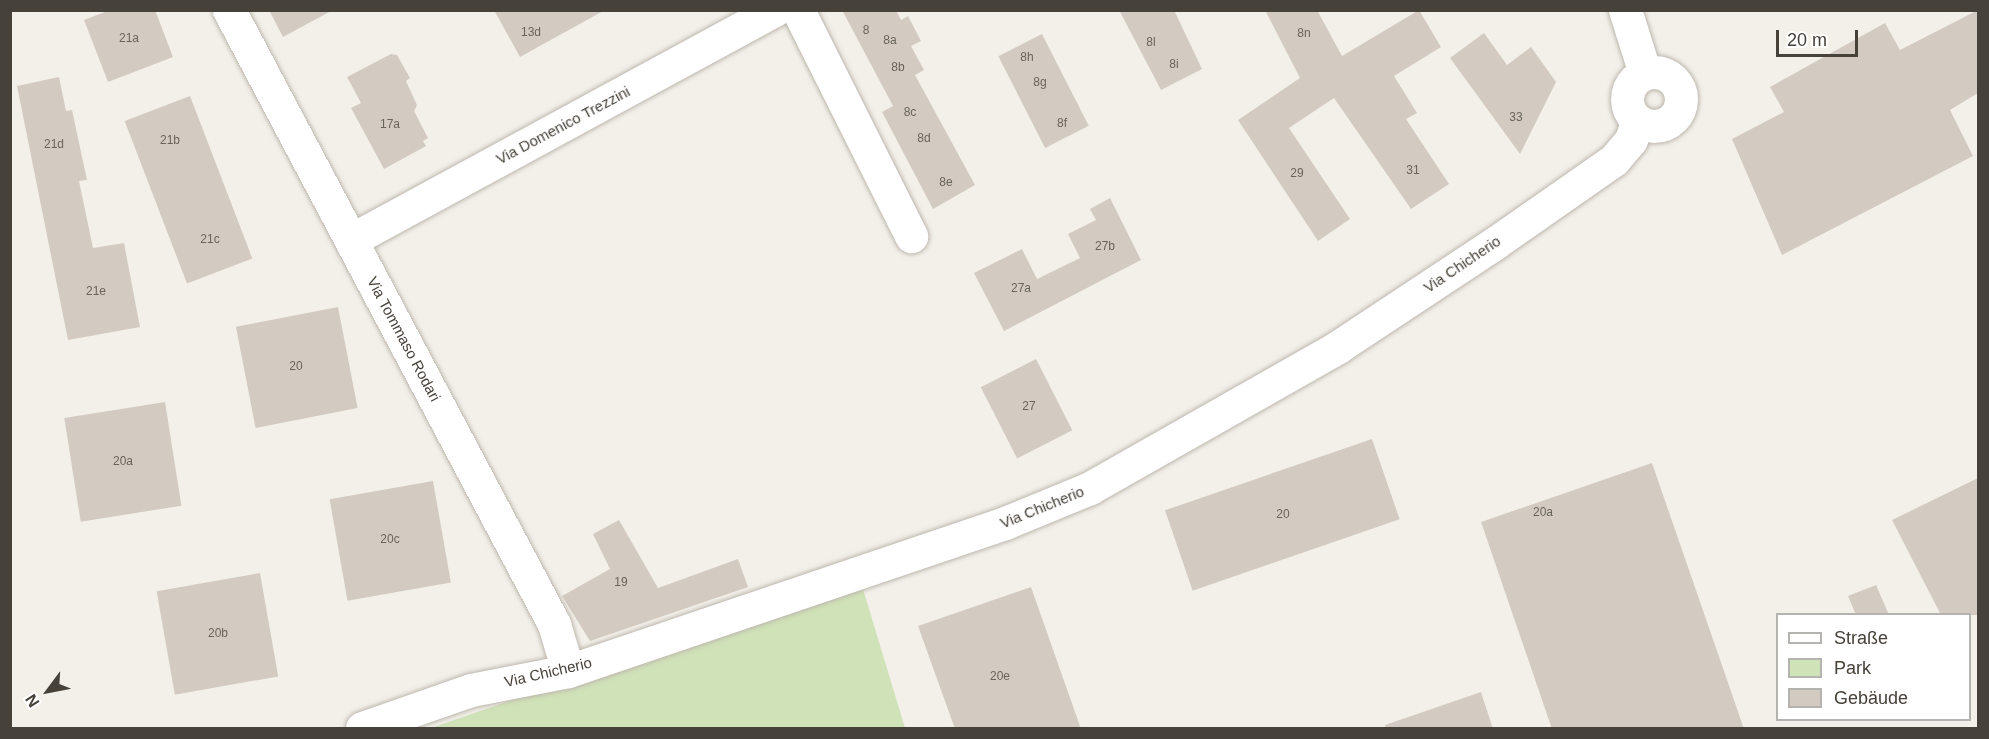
<!DOCTYPE html>
<meta charset="utf-8">
<style>
body{margin:0}
#map{position:relative;width:1989px;height:739px;overflow:hidden;background:#f3f0ea;font-family:Helvetica,sans-serif}
div>[style]{position:absolute}
.green>*{inset:0;background:#d0e2b8}
.building>*{inset:0;background:#d3cbc1;transform-origin:0 0}
.roads{filter:drop-shadow(0 0 2px #bdb7ad) drop-shadow(0 0 2px #bdb7ad)}
.minor>*{height:33px;margin:-16.5px;padding:0 16.5px;transform-origin:16.5px;border-radius:16.5px;background:#fff}
.minor>.ring{margin:-16.5px;padding:0;box-sizing:content-box;background:none;border:33px solid #fff;border-radius:50%}
span{translate:-50% -50%;white-space:nowrap;text-align:center;line-height:1.15;-webkit-text-stroke:4.5px #fff;paint-order:stroke}
.number-label{font-size:12px;color:#69645b}
.number-label span{-webkit-text-stroke-width:0}
.street-label{font-size:15px;color:#464139}
.frame{position:absolute;inset:0;border:12px solid #464139;pointer-events:none}
.legend{position:absolute;left:1776px;top:613px;width:195px;height:108px;box-sizing:border-box;background:#fff;border:2px solid #b5b3b0;margin:0;padding:8px 10px;list-style:none;font-size:18px;color:#464139}
.legend li{display:flex;align-items:center;gap:12px;height:30px}
.legend b{width:30px;border:2px solid #b5b3b0}
.north{position:absolute;left:18px;top:661px;width:60px;height:60px;-webkit-text-stroke:4px #fff;paint-order:stroke;rotate:238deg;font-size:16px;font-weight:700;line-height:24px;text-align:center;color:#464139}
.north::after{content:'';display:block;margin:auto;width:21px;height:27px;background:#464139;clip-path:polygon(50% 0,100% 100%,50% 72%,0 100%)}
.scale{position:absolute;left:1776px;top:30px;width:82px;height:27px;box-sizing:border-box;border:3px solid #464139;border-top:0;padding-left:8px;font-size:18px;line-height:21px;white-space:nowrap;color:#464139;-webkit-text-stroke:4px #fff;paint-order:stroke}
</style>
<div id="map">
<div class="green">
<i style="clip-path:polygon(863px 589px,905px 728px,431px 728px,518px 698px,573px 688px)"></i>
</div>
<div class="building">
<i style="clip-path:polygon(110px 10px,155px 10px,173px 57px,108px 82px,84px 20px)"></i>
<i style="clip-path:polygon(269px 10px,333px 10px,283px 37px)"></i>
<i style="clip-path:polygon(494px 10px,605px 10px,520px 57px)"></i>
<i style="clip-path:polygon(842px 10px,896px 10px,901px 20px,908px 16px,921px 41px,911px 46px,924px 70px,915px 75px,975px 185px,933px 209px,882px 112px,893px 106px)"></i>
<i style="clip-path:polygon(1119px 10px,1174px 10px,1202px 69px,1161px 90px)"></i>
<i style="clip-path:polygon(1265px 10px,1317px 10px,1342px 56px,1419px 10px,1441px 47px,1394px 76px,1417px 113px,1406px 119px,1449px 184px,1411px 209px,1334px 98px,1289px 128px,1350px 219px,1318px 241px,1238px 120px,1300px 78px)"></i>
<i style="clip-path:polygon(1978px 10px,1978px 93px,1950px 110px,1973px 156px,1782px 255px,1732px 139px,1784px 112px,1770px 87px,1885px 23px,1900px 50px)"></i>
<i style="clip-path:polygon(1484px 33px,1507px 65px,1531px 47px,1556px 82px,1520px 154px,1450px 58px)"></i>
<i style="left:1042px;top:34px;width:103px;height:49px;rotate:63deg"></i>
<i style="clip-path:polygon(391px 54px,397px 55px,410px 78px,406px 81px,417px 105px,414px 111px,428px 138px,423px 141px,426px 146px,384px 169px,351px 108px,361px 103px,347px 77px)"></i>
<i style="clip-path:polygon(59px 77px,66px 111px,72px 110px,87px 180px,79px 181px,93px 248px,124px 243px,140px 327px,68px 340px,17px 86px)"></i>
<i style="left:190px;top:96px;width:174px;height:70px;rotate:69deg"></i>
<i style="clip-path:polygon(1110px 198px,1141px 260px,1004px 331px,974px 273px,1022px 249px,1037px 279px,1080px 258px,1068px 234px,1096px 220px,1090px 209px)"></i>
<i style="left:338px;top:307px;width:103px;height:104px;rotate:79deg"></i>
<i style="left:1036px;top:359px;width:80px;height:62px;rotate:63deg"></i>
<i style="left:165px;top:402px;width:105px;height:102px;rotate:81deg"></i>
<i style="left:1372px;top:439px;width:85px;height:219px;rotate:71deg"></i>
<i style="clip-path:polygon(1652px 463px,1744px 729px,1552px 729px,1481px 522px)"></i>
<i style="clip-path:polygon(1978px 478px,1978px 615px,1941px 615px,1892px 520px)"></i>
<i style="left:433px;top:481px;width:103px;height:105px;rotate:80deg"></i>
<i style="clip-path:polygon(619px 520px,658px 588px,738px 559px,748px 587px,590px 641px,562px 596px,610px 569px,593px 534px)"></i>
<i style="left:260px;top:573px;width:105px;height:105px;rotate:80deg"></i>
<i style="clip-path:polygon(1876px 585px,1889px 615px,1856px 615px,1848px 596px)"></i>
<i style="clip-path:polygon(1031px 587px,1081px 729px,955px 729px,918px 626px)"></i>
<i style="clip-path:polygon(1481px 692px,1493px 729px,1386px 729px,1385px 725px)"></i>
</div>
<div class="roads">
<div class="minor">
<i style="left:229px;top:10px;width:695px;rotate:62.11deg"></i>
<i style="left:554px;top:624px;width:49px;rotate:73.4deg"></i>
<i style="left:798px;top:10px;width:253px;rotate:63.4deg"></i>
<i style="left:1625px;top:10px;width:66px;rotate:72.4deg"></i>
<i class="ring" style="left:1627px;top:72px;width:21px;height:21px"></i>
<i style="left:351px;top:240px;width:482px;rotate:-28.5deg"></i>
<i style="left:362px;top:728px;width:115px;rotate:-19.2deg"></i>
<i style="left:471px;top:690px;width:99px;rotate:-11.1deg"></i>
<i style="left:568px;top:671px;width:461px;rotate:-18.7deg"></i>
<i style="left:1005px;top:523px;width:92px;rotate:-22.4deg"></i>
<i style="left:1090px;top:488px;width:285px;rotate:-29.6deg"></i>
<i style="left:1338px;top:347px;width:188px;rotate:-33.5deg"></i>
<i style="left:1495px;top:243px;width:145px;rotate:-34.9deg"></i>
<i style="left:1614px;top:160px;width:26px;rotate:-50deg"></i>
<i style="left:1631px;top:140px;width:20px;rotate:-72deg"></i>
</div>
</div>
<div class="number-label">
<span style="left:866px;top:31px">8</span>
<span style="left:531px;top:33px">13d</span>
<span style="left:1304px;top:34px">8n</span>
<span style="left:129px;top:39px">21a</span>
<span style="left:890px;top:41px">8a</span>
<span style="left:1151px;top:43px">8l</span>
<span style="left:1027px;top:58px">8h</span>
<span style="left:1174px;top:65px">8i</span>
<span style="left:898px;top:68px">8b</span>
<span style="left:1040px;top:83px">8g</span>
<span style="left:910px;top:113px">8c</span>
<span style="left:1516px;top:118px">33</span>
<span style="left:1062px;top:124px">8f</span>
<span style="left:390px;top:125px">17a</span>
<span style="left:924px;top:139px">8d</span>
<span style="left:170px;top:141px">21b</span>
<span style="left:54px;top:145px">21d</span>
<span style="left:1413px;top:171px">31</span>
<span style="left:1297px;top:174px">29</span>
<span style="left:946px;top:183px">8e</span>
<span style="left:210px;top:240px">21c</span>
<span style="left:1105px;top:247px">27b</span>
<span style="left:1021px;top:289px">27a</span>
<span style="left:96px;top:292px">21e</span>
<span style="left:296px;top:367px">20</span>
<span style="left:1029px;top:407px">27</span>
<span style="left:123px;top:462px">20a</span>
<span style="left:1543px;top:513px">20a</span>
<span style="left:1283px;top:515px">20</span>
<span style="left:390px;top:540px">20c</span>
<span style="left:621px;top:583px">19</span>
<span style="left:218px;top:634px">20b</span>
<span style="left:1000px;top:677px">20e</span>
</div>
<div class="street-label">
<span style="left:563px;top:125px;rotate:-28deg">Via Domenico Trezzini</span>
<span style="left:1462px;top:264px;rotate:-34deg">Via Chicherio</span>
<span style="left:404px;top:339px;rotate:62deg">Via Tommaso Rodari</span>
<span style="left:1042px;top:507px;rotate:-22deg">Via Chicherio</span>
<span style="left:548px;top:672px;rotate:-13deg">Via Chicherio</span>
</div>
<div class="frame"></div>
<ul class="legend">
<li><b style="height:8px;background:#fff"></b>Straße</li>
<li><b style="height:16px;background:#d0e2b8"></b>Park</li>
<li><b style="height:16px;background:#d3cbc1"></b>Gebäude</li>
</ul>
<div class="north">N</div>
<div class="scale">20 m</div>
</div>
